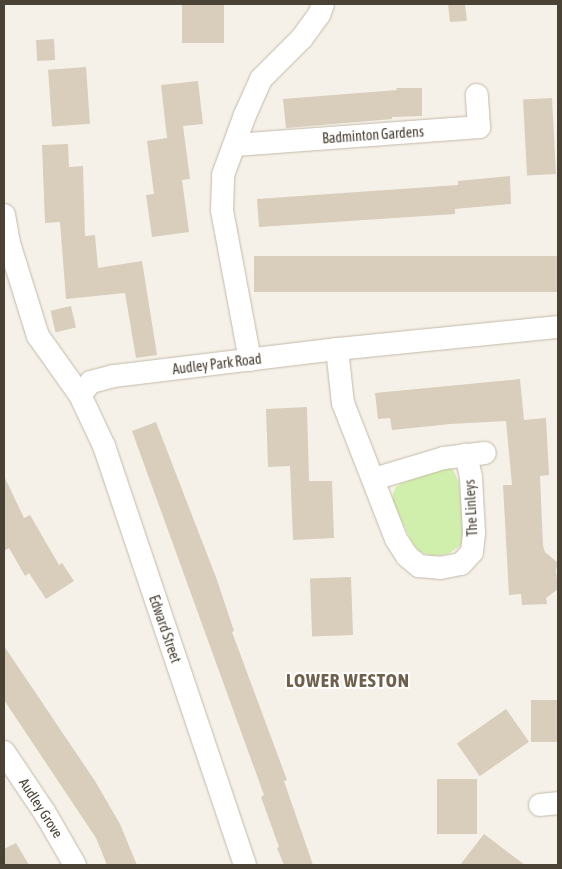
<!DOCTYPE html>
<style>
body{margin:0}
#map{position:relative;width:562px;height:869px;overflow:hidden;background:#f6f1e8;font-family:"Asap Condensed",sans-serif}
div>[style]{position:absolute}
.green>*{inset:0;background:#d1efac}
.building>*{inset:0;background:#d9cdbc;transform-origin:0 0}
.roads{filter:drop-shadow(0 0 1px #c3b9a9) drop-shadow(0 0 1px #c3b9a9)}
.minor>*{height:22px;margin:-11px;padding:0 11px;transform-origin:11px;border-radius:11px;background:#fff}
span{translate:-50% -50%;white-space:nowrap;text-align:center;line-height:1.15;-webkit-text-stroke:4px #fff;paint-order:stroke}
.street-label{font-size:14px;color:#4a4235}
.district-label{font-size:19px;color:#6e604b;font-weight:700;letter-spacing:1px}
.frame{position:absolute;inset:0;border:5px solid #4a4235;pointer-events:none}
</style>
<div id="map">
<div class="green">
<i style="clip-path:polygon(444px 468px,452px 468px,459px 482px,464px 538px,460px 546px,448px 554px,434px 556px,420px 552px,413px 544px,393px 502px,393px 494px,396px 487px,402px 483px)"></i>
</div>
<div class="building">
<i style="left:182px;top:4px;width:42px;height:39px"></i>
<i style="clip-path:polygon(448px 4px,465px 4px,467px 21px,450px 22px)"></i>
<i style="left:54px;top:39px;width:21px;height:18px;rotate:87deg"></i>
<i style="left:86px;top:67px;width:57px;height:38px;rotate:86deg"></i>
<i style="clip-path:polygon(198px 81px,203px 124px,183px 126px,190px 179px,182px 180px,189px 232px,152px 237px,146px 195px,154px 194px,147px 141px,167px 138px,161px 85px)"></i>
<i style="clip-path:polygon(396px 88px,422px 88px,422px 116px,392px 117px,392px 119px,286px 128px,283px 99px,397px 90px)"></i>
<i style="left:552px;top:98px;width:76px;height:29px;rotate:87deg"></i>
<i style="clip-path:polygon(68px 144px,69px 167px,83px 166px,85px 236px,95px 235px,98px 268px,142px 261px,157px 355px,136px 358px,125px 293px,66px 299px,60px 222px,45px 223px,42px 145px)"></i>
<i style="clip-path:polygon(510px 176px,511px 204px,455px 209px,455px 214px,259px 227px,257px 199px,458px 185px,458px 181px)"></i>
<i style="left:558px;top:256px;width:36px;height:304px;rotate:90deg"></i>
<i style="left:71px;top:306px;width:22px;height:21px;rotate:77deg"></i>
<i style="clip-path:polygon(520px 379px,524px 420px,546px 418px,549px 475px,540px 476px,543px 546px,545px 552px,558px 563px,556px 570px,558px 589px,546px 598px,547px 604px,522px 605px,521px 594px,509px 595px,503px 485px,512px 485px,506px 421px,450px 424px,392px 430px,390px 418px,378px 419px,375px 393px)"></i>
<i style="clip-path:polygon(307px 407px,309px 481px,332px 481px,334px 538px,293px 540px,290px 466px,268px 467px,266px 409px)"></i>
<i style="clip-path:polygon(156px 422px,217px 580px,234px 631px,232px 632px,287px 780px,284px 781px,313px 865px,284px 865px,277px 848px,279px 847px,261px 797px,264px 795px,132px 431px)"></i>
<i style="clip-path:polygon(4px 476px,24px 518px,30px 515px,59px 565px,62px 563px,74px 581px,46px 599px,29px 573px,25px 576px,9px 548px,4px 551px)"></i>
<i style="left:351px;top:577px;width:58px;height:41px;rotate:88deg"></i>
<i style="clip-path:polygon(4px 646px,95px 781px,120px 824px,137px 865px,107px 865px,96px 838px,4px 700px)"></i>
<i style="left:531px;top:700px;width:27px;height:42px"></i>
<i style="left:506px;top:709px;width:40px;height:60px;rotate:55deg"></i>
<i style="left:477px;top:779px;width:55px;height:40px;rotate:90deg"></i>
<i style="clip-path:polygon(484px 834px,505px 850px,525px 865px,460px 865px)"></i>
<i style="clip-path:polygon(16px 843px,29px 865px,4px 865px,4px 849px)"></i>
</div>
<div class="roads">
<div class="minor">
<i style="left:235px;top:145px;width:245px;rotate:-4.2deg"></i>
<i style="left:479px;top:127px;width:32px;rotate:-94deg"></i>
<i style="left:4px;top:215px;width:28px;rotate:80deg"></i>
<i style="left:9px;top:243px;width:97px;rotate:72.7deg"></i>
<i style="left:38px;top:336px;width:72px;rotate:54.6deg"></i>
<i style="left:80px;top:395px;width:17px;rotate:-50deg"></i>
<i style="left:91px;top:382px;width:24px;rotate:-15deg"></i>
<i style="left:114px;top:376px;width:225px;rotate:-6.9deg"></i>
<i style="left:337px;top:349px;width:222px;rotate:-5.7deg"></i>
<i style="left:337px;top:349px;width:54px;rotate:83.7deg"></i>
<i style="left:343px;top:403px;width:146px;rotate:68.7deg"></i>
<i style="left:396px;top:539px;width:20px;rotate:57deg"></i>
<i style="left:407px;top:556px;width:16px;rotate:40deg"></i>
<i style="left:419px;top:566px;width:21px;rotate:5deg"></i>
<i style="left:440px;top:568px;width:21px;rotate:-11deg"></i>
<i style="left:461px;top:564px;width:16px;rotate:-47deg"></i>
<i style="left:472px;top:552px;width:19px;rotate:-84deg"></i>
<i style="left:474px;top:533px;width:56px;rotate:-93.1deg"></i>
<i style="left:471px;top:477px;width:23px;rotate:-103deg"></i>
<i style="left:250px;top:360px;width:153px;rotate:-100.6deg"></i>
<i style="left:222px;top:210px;width:35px;rotate:-88deg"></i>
<i style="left:223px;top:175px;width:64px;rotate:-69.9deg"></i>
<i style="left:245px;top:115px;width:39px;rotate:-66deg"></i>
<i style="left:261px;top:79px;width:58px;rotate:-45deg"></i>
<i style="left:302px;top:38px;width:29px;rotate:-54deg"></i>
<i style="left:319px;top:15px;width:12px;rotate:-70deg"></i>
<i style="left:80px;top:395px;width:56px;rotate:64.8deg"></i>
<i style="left:104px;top:446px;width:442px;rotate:71.4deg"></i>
<i style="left:374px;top:479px;width:73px;rotate:-16.7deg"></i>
<i style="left:444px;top:458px;width:41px;rotate:-7deg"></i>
<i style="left:4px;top:752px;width:73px;rotate:56.1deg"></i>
<i style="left:45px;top:813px;width:60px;rotate:60deg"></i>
<i style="left:540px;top:805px;width:18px;rotate:-6deg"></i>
</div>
</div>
<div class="street-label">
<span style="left:373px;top:135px;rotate:-4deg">Badminton Gardens</span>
<span style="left:217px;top:364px;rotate:-7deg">Audley Park Road</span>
<span style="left:471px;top:508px;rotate:-93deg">The Linleys</span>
<span style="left:165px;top:629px;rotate:71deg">Edward Street</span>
<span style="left:41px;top:808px;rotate:57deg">Audley Grove</span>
</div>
<div class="district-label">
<span style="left:348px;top:681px">LOWER WESTON</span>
</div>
<div class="frame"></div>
</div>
